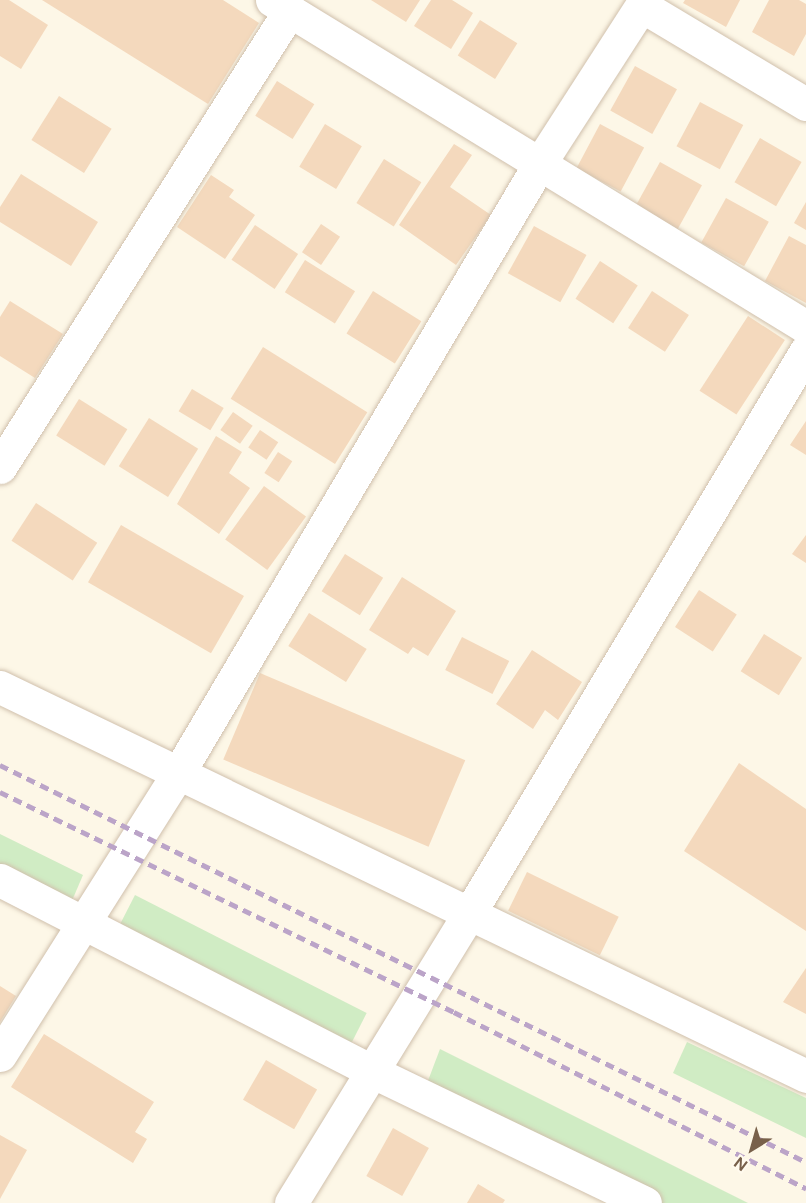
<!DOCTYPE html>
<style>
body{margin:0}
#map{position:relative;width:806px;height:1203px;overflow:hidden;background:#fdf7e7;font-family:"DM Sans",sans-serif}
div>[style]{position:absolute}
.green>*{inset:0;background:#d0ecc4;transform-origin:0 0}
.building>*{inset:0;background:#f4d9bd;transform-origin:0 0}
.roads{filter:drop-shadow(0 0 2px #d0c0ac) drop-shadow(0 0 2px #d0c0ac)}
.minor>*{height:33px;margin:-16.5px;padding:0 16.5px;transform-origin:16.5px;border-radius:16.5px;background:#fff}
.rail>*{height:4.5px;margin-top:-2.25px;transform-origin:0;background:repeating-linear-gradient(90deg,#bba4c8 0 9px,transparent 0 15px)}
span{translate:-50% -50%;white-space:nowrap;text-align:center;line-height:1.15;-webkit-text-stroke:4.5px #fffaee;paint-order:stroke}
.north{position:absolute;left:722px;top:1119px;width:60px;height:60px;-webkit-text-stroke:4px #fffaee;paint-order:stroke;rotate:217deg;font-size:16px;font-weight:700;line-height:24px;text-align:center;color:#78604a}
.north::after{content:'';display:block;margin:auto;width:21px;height:27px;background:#78604a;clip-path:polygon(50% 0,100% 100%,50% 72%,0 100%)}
</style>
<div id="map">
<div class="green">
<i style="clip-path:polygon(0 834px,83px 875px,71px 903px,0 866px)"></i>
<i style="left:135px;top:895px;width:260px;height:38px;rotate:27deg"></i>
<i style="clip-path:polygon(687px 1042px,806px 1098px,806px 1138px,673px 1073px)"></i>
<i style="clip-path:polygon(440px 1049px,748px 1203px,657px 1203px,426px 1086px)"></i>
</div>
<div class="building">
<i style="clip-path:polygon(0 0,9px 0,48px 25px,21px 69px,0 56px)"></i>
<i style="clip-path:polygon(42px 0,223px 0,259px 23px,208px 104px)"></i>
<i style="clip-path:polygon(371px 0,420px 0,406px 22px)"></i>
<i style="clip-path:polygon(431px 0,452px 0,473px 13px,451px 49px,414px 26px)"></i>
<i style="clip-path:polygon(685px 0,740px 0,726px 27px,683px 3px)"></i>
<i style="clip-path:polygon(769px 0,799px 0,806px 4px,806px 34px,794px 56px,752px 32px)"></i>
<i style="left:480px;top:20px;width:44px;height:42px;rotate:32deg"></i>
<i style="left:635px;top:66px;width:48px;height:51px;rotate:29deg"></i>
<i style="left:277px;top:81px;width:44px;height:41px;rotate:32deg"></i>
<i style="left:59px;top:96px;width:62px;height:52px;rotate:32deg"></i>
<i style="left:700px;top:102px;width:49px;height:50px;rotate:28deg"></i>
<i style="left:325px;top:124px;width:43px;height:50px;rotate:31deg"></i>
<i style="left:600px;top:124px;width:50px;height:50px;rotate:28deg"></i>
<i style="left:760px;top:138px;width:48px;height:51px;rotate:30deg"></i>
<i style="clip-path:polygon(454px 144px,472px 155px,450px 187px,491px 215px,456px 265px,399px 225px)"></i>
<i style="left:384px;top:159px;width:44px;height:52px;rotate:32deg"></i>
<i style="left:660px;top:162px;width:48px;height:50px;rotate:29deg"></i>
<i style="clip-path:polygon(21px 174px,98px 222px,71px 266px,0 222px,0 207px)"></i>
<i style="clip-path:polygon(211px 175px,234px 190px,229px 197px,255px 215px,225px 259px,177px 227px)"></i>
<i style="left:726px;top:198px;width:49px;height:51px;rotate:29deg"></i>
<i style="clip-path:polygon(806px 202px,806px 230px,794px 223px)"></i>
<i style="left:321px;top:224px;width:23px;height:34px;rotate:34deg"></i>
<i style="left:255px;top:225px;width:52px;height:42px;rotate:34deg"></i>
<i style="left:534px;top:226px;width:60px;height:54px;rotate:29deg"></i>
<i style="clip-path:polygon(789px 236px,806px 245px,806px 303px,765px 281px)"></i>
<i style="left:305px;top:260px;width:59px;height:38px;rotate:32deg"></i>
<i style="left:600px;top:261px;width:45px;height:45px;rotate:33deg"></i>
<i style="left:373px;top:291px;width:57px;height:50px;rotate:32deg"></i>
<i style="left:652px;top:291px;width:44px;height:44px;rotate:33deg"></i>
<i style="clip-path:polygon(10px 301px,63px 334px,35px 378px,0 356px,0 317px)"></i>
<i style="left:748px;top:316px;width:44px;height:89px;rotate:33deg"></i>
<i style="left:263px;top:347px;width:123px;height:61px;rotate:32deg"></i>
<i style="left:192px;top:389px;width:37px;height:26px;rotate:31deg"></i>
<i style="left:79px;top:399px;width:57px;height:43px;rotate:32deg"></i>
<i style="left:233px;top:412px;width:24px;height:22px;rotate:35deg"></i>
<i style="left:149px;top:418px;width:58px;height:57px;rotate:32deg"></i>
<i style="clip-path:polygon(806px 421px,806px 455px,790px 445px)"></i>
<i style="left:260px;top:430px;width:22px;height:21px;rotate:34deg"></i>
<i style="clip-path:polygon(216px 436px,242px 452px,229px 473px,250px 488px,219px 534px,177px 504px)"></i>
<i style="left:278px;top:452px;width:17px;height:25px;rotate:33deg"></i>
<i style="left:264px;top:486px;width:52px;height:66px;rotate:36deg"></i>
<i style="left:36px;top:503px;width:73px;height:45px;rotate:33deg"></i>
<i style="left:121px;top:525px;width:142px;height:66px;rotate:30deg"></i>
<i style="clip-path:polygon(806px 535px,806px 563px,792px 554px)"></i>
<i style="left:345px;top:554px;width:45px;height:44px;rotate:32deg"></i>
<i style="clip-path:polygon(402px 577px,456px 611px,428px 656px,413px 647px,408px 654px,369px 630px)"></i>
<i style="left:699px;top:590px;width:45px;height:44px;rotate:33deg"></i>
<i style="left:309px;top:613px;width:68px;height:39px;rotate:32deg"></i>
<i style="left:764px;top:634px;width:45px;height:44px;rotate:32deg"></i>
<i style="left:462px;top:637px;width:53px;height:37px;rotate:27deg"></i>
<i style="clip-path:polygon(532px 650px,582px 682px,558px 720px,545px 710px,533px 729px,496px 704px)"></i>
<i style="left:260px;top:673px;width:223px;height:94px;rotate:23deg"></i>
<i style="clip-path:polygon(739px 763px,806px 809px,806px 931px,684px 851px)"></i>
<i style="left:527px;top:872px;width:102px;height:43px;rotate:26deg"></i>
<i style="clip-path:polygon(806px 968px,806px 1014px,783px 1002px)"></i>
<i style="clip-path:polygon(0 986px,16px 996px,0 1022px)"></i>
<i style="clip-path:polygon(44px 1034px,154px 1102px,135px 1132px,147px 1139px,133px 1163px,11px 1087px)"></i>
<i style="left:266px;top:1060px;width:59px;height:46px;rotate:30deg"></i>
<i style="left:393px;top:1128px;width:41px;height:55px;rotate:29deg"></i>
<i style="clip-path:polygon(0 1135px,27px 1150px,0 1199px)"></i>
<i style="clip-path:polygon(478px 1184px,505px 1200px,503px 1203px,467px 1203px)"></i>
</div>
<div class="roads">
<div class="minor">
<i style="left:272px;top:0;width:626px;rotate:31.48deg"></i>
<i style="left:642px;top:6px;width:191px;rotate:30.9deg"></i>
<i style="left:0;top:467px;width:541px;rotate:-57.6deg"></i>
<i style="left:0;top:687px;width:895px;rotate:25.76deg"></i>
<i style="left:0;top:880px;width:417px;rotate:27.2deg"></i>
<i style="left:371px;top:1071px;width:304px;rotate:25.7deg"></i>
<i style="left:0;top:1055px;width:335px;rotate:-57.7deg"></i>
<i style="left:179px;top:772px;width:708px;rotate:-59.34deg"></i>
<i style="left:540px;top:163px;width:194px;rotate:-57.2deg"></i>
<i style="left:291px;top:1203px;width:339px;rotate:-58.4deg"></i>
<i style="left:469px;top:914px;width:656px;rotate:-59.1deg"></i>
</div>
</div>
<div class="rail">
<i style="left:0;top:765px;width:898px;rotate:26.22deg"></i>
<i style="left:0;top:792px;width:504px;rotate:25.85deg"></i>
<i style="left:454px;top:1012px;width:394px;rotate:26.6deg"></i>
</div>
<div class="north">N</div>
</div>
